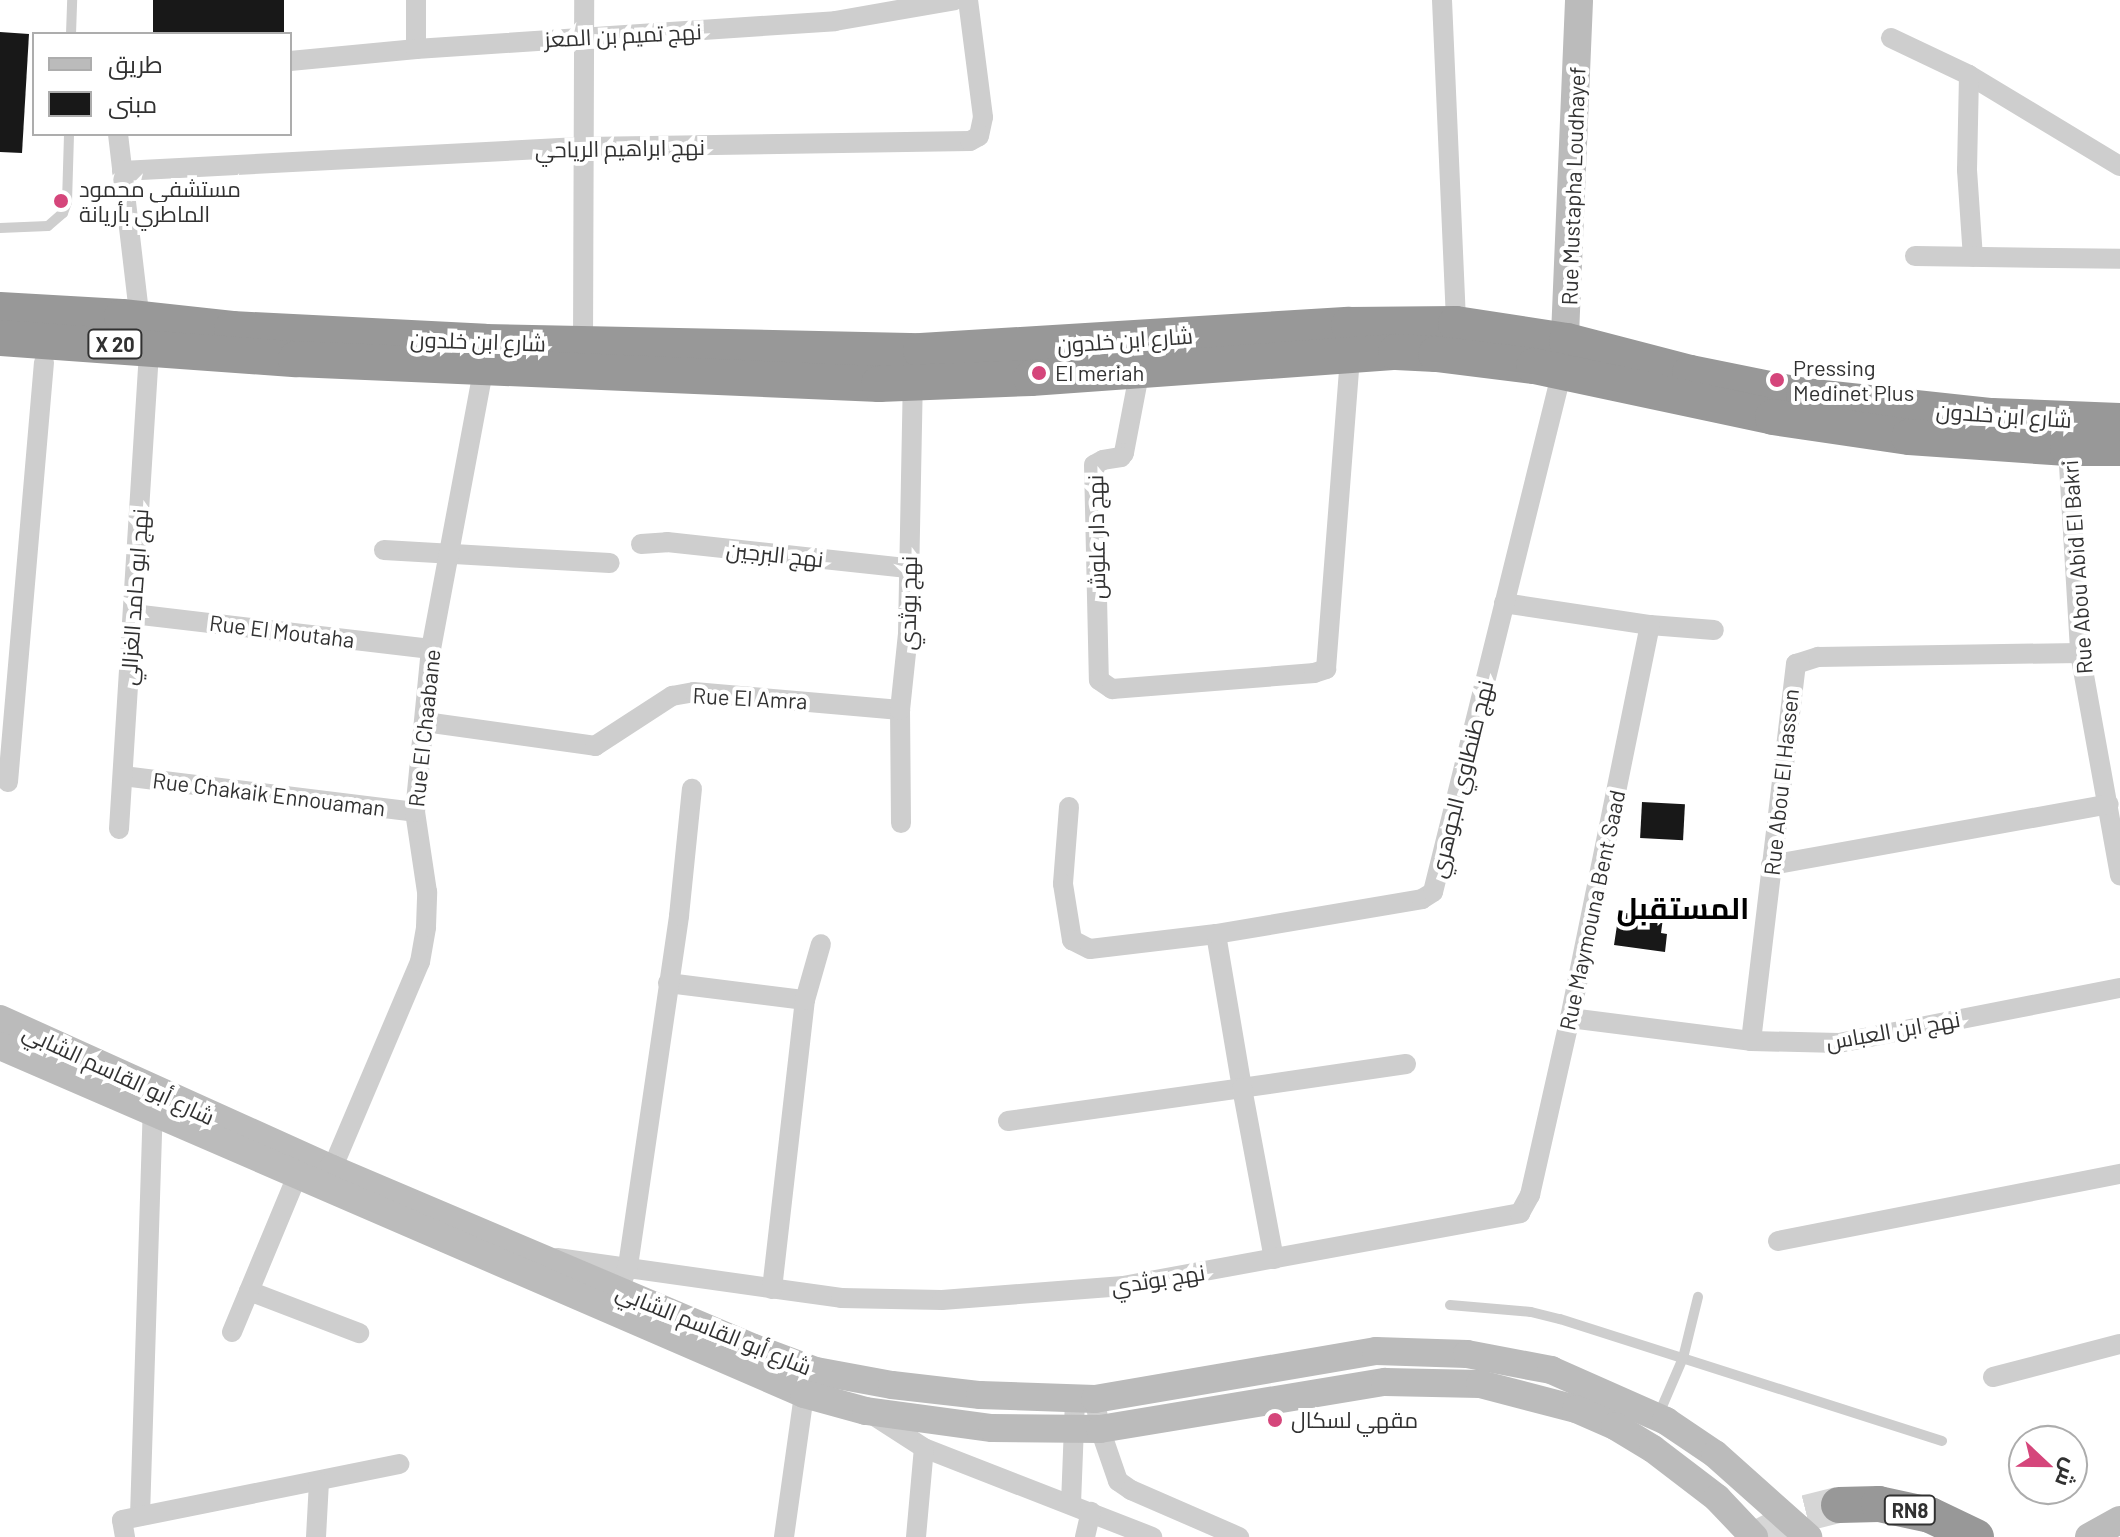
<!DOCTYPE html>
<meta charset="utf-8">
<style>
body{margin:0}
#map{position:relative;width:2120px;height:1537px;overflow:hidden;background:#fff;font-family:Barlow,Cairo,sans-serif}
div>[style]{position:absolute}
.building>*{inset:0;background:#181818;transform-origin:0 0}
.highway-tunnel>*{height:36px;margin-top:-18px;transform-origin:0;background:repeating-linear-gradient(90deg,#d6d6d6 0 36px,transparent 0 54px)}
.lane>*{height:10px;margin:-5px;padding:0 5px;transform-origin:5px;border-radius:5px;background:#cecece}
.street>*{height:20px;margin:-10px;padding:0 10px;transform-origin:10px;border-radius:10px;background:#cecece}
.secondary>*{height:28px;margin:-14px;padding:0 14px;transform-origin:14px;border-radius:14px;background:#bbb}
.highway>*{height:36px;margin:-18px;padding:0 18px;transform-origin:18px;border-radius:18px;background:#989898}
.dots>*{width:22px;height:22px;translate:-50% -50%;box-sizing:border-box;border:4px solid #fff;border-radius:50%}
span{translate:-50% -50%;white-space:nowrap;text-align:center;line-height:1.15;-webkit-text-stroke:8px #fff;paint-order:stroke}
.shield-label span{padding:2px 6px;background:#fff;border:2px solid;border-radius:6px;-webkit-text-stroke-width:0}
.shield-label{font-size:20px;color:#313131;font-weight:700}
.street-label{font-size:22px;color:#313131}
.poi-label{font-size:22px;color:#313131}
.left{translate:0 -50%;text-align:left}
.district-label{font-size:30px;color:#000;font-weight:700}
.legend{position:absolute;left:32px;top:32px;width:260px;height:104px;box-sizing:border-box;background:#fff;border:2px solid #adadad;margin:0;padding:10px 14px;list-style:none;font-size:24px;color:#313131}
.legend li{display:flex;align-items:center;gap:16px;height:40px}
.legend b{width:40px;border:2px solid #adadad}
.north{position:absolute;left:2008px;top:1425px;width:80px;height:80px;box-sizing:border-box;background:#fff;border:2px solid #adadad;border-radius:50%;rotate:112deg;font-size:22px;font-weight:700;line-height:32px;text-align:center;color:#313131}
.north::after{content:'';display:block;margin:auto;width:28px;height:36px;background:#d5467b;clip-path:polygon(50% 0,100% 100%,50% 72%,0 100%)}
</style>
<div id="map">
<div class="building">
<i style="left:153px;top:0;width:131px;height:34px"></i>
<i style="clip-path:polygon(0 32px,29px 34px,22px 153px,0 152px)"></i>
<i style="left:1642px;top:802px;width:43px;height:36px;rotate:3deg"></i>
<i style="clip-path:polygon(1619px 912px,1663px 918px,1661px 933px,1667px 934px,1665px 952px,1614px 945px)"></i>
</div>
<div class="highway-tunnel">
<i style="left:1760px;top:1537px;width:52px;rotate:-27.6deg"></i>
<i style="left:1806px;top:1513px;width:34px;rotate:-14deg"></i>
</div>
<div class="lane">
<i style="left:71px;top:34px;width:34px;rotate:-88deg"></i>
<i style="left:0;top:228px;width:48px;rotate:-2.4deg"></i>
<i style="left:48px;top:226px;width:20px;rotate:-41deg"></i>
<i style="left:63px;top:213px;width:12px;rotate:-70deg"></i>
<i style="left:67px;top:202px;width:68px;rotate:-88.3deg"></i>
<i style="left:1450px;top:1305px;width:81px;rotate:4.9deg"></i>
<i style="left:1531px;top:1312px;width:30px;rotate:14deg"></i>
<i style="left:1560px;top:1319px;width:401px;rotate:17.7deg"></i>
<i style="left:1658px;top:1416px;width:63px;rotate:-66.7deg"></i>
<i style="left:1683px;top:1358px;width:63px;rotate:-76.2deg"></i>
</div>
<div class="street">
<i style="left:416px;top:0;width:49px;rotate:90deg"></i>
<i style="left:1442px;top:0;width:324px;rotate:87.5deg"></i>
<i style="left:1891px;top:38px;width:86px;rotate:25.4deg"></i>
<i style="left:1969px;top:75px;width:176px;rotate:31.1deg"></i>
<i style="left:290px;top:61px;width:127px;rotate:-5.4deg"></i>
<i style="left:416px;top:49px;width:420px;rotate:-3.8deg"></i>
<i style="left:835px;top:21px;width:122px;rotate:-9.9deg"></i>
<i style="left:1969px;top:75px;width:95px;rotate:91.2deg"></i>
<i style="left:1967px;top:170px;width:87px;rotate:86.1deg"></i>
<i style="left:118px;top:134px;width:188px;rotate:83.3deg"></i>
<i style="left:122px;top:171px;width:462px;rotate:-3deg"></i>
<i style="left:583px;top:147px;width:387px;rotate:-0.9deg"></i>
<i style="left:970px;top:141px;width:10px;rotate:-29deg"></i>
<i style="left:979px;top:136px;width:19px;rotate:-78deg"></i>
<i style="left:983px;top:117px;width:118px;rotate:-97.3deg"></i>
<i style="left:1915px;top:256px;width:205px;rotate:0.8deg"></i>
<i style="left:583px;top:345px;width:345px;rotate:-89.8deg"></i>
<i style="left:1140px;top:369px;width:86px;rotate:100.8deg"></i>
<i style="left:1124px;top:453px;width:5px;rotate:127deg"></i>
<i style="left:1121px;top:457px;width:18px;rotate:171deg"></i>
<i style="left:1103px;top:460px;width:10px;rotate:151deg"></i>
<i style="left:1094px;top:465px;width:215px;rotate:88.7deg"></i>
<i style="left:1099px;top:680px;width:16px;rotate:35deg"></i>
<i style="left:1112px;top:689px;width:203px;rotate:-4.5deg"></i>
<i style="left:1314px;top:673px;width:13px;rotate:-18deg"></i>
<i style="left:1326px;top:669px;width:315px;rotate:-85.6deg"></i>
<i style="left:2068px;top:448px;width:205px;rotate:86.6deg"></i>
<i style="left:2080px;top:653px;width:226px;rotate:79.8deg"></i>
<i style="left:641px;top:544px;width:26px;rotate:-4deg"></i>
<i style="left:667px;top:542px;width:242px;rotate:6.2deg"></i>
<i style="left:384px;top:550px;width:226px;rotate:3.3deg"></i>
<i style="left:1504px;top:603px;width:148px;rotate:8.6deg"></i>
<i style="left:1650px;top:625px;width:64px;rotate:4.5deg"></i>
<i style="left:133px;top:614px;width:300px;rotate:6.7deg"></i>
<i style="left:425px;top:722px;width:172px;rotate:8deg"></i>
<i style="left:595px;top:746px;width:92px;rotate:-33deg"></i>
<i style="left:672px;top:696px;width:22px;rotate:-10deg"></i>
<i style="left:694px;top:692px;width:207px;rotate:5deg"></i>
<i style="left:123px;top:776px;width:294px;rotate:7deg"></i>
<i style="left:8px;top:782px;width:421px;rotate:-85.1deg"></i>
<i style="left:1069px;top:807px;width:77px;rotate:94.5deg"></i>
<i style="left:1063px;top:884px;width:57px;rotate:80.9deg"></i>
<i style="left:1072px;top:940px;width:20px;rotate:27deg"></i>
<i style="left:1090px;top:949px;width:127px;rotate:-6.8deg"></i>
<i style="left:901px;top:823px;width:113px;rotate:-90.5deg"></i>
<i style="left:900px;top:710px;width:76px;rotate:-84deg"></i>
<i style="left:908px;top:634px;width:251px;rotate:-88.9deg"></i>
<i style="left:119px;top:829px;width:466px;rotate:-86.4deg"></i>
<i style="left:1771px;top:865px;width:343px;rotate:-10.2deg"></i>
<i style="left:668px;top:983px;width:138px;rotate:7.1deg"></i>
<i style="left:1570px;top:1018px;width:182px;rotate:7.2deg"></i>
<i style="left:1751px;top:1041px;width:88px;rotate:1.3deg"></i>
<i style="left:1839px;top:1043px;width:286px;rotate:-11.1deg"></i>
<i style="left:1751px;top:1041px;width:380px;rotate:-83.2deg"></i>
<i style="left:1796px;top:664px;width:23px;rotate:-18deg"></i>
<i style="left:1818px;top:657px;width:262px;rotate:-0.9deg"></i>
<i style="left:1406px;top:1064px;width:166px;rotate:171.7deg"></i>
<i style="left:1242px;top:1088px;width:156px;rotate:-99.6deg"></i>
<i style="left:1216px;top:934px;width:209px;rotate:-9.6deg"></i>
<i style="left:1422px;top:899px;width:13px;rotate:-32deg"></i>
<i style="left:1433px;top:892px;width:537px;rotate:-76.09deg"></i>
<i style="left:1008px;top:1121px;width:236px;rotate:-8deg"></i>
<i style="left:1242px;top:1088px;width:174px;rotate:79.4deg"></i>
<i style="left:332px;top:1169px;width:225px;rotate:-67deg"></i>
<i style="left:420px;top:962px;width:36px;rotate:-80deg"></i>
<i style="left:426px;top:927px;width:35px;rotate:-88deg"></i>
<i style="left:427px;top:892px;width:81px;rotate:-98.5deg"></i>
<i style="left:415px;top:812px;width:164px;rotate:-84.4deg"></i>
<i style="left:431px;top:649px;width:287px;rotate:-79.4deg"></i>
<i style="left:1778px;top:1241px;width:349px;rotate:-11.1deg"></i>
<i style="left:557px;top:1258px;width:287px;rotate:8deg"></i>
<i style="left:841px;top:1298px;width:101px;rotate:1.1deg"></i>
<i style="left:942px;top:1300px;width:182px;rotate:-4.4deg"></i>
<i style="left:1123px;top:1286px;width:404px;rotate:-10.4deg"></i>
<i style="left:1520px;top:1213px;width:21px;rotate:-61deg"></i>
<i style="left:1530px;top:1195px;width:181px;rotate:-77.3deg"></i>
<i style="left:1570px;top:1018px;width:401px;rotate:-78.5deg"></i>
<i style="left:623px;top:1279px;width:14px;rotate:-69deg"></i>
<i style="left:628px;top:1266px;width:354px;rotate:-81.7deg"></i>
<i style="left:679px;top:916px;width:128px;rotate:-84.2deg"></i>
<i style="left:772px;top:1289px;width:291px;rotate:-83.5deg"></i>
<i style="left:805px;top:1000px;width:58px;rotate:-74.1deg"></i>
<i style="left:249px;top:1291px;width:118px;rotate:20.9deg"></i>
<i style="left:232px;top:1332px;width:169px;rotate:-67.4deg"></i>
<i style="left:1993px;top:1377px;width:131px;rotate:-14.6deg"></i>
<i style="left:1095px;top:1399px;width:30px;rotate:81deg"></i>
<i style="left:1100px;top:1429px;width:55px;rotate:70.9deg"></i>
<i style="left:1118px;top:1481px;width:16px;rotate:35deg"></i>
<i style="left:1131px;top:1490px;width:118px;rotate:23.5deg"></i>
<i style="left:873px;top:1415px;width:61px;rotate:32.9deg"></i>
<i style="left:924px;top:1448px;width:245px;rotate:21.3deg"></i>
<i style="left:1071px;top:1504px;width:106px;rotate:-87.8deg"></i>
<i style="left:140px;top:1516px;width:413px;rotate:-88.2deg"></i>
<i style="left:125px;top:1537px;width:17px;rotate:-100deg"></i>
<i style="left:122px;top:1520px;width:283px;rotate:-11.4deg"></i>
<i style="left:316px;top:1537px;width:55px;rotate:-86.9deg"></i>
<i style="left:784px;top:1537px;width:144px;rotate:-82deg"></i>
<i style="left:916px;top:1537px;width:89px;rotate:-84.9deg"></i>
<i style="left:1085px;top:1537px;width:26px;rotate:-77deg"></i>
</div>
<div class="secondary">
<i style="left:1564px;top:359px;width:359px;rotate:-87.6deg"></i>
<i style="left:0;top:1019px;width:364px;rotate:24.3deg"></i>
<i style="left:332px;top:1169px;width:458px;rotate:23deg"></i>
<i style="left:754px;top:1348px;width:66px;rotate:20.4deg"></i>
<i style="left:816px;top:1371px;width:77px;rotate:10.4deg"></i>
<i style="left:892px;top:1385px;width:89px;rotate:6.5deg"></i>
<i style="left:980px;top:1395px;width:115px;rotate:2deg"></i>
<i style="left:1095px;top:1399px;width:285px;rotate:-9.7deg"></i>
<i style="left:1376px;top:1351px;width:91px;rotate:1.9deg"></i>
<i style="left:1467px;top:1354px;width:86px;rotate:10.8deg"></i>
<i style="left:1551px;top:1370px;width:126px;rotate:23.9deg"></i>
<i style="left:1666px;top:1421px;width:59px;rotate:34deg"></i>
<i style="left:1715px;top:1454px;width:125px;rotate:41.7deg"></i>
<i style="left:0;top:1046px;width:876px;rotate:23.4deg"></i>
<i style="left:804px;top:1394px;width:64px;rotate:15.3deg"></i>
<i style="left:866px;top:1411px;width:127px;rotate:7.7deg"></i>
<i style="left:992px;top:1428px;width:108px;rotate:0.5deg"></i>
<i style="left:1100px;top:1429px;width:289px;rotate:-9.4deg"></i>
<i style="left:1385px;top:1382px;width:95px;rotate:1.2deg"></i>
<i style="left:1480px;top:1384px;width:99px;rotate:14.6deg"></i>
<i style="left:1576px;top:1409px;width:43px;rotate:23.6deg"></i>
<i style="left:1615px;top:1426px;width:44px;rotate:31.2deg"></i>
<i style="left:1653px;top:1449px;width:81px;rotate:37.4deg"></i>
<i style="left:1717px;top:1498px;width:54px;rotate:46.5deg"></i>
<i style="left:2089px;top:1537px;width:35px;rotate:-29deg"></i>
</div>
<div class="highway">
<i style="left:0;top:310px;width:122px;rotate:3.3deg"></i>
<i style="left:122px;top:317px;width:111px;rotate:6.2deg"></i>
<i style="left:232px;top:329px;width:253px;rotate:2.9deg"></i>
<i style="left:485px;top:342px;width:436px;rotate:1.2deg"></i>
<i style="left:921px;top:351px;width:429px;rotate:-3.5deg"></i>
<i style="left:1349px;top:325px;width:107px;rotate:-0.5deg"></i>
<i style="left:1456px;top:324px;width:112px;rotate:8.7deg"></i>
<i style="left:1567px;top:341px;width:127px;rotate:14.6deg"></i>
<i style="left:1690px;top:373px;width:116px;rotate:11.4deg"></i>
<i style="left:1804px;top:396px;width:189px;rotate:6.1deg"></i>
<i style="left:1992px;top:416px;width:128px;rotate:2.2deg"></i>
<i style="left:0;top:338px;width:297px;rotate:4.1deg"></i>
<i style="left:296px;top:359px;width:584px;rotate:2.46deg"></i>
<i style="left:879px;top:384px;width:152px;rotate:-2.3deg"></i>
<i style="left:1031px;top:378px;width:366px;rotate:-4.1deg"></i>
<i style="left:1396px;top:352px;width:40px;rotate:2.9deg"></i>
<i style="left:1436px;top:354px;width:99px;rotate:7deg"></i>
<i style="left:1534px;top:366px;width:244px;rotate:12deg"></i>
<i style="left:1773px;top:417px;width:137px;rotate:8.4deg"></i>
<i style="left:1909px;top:437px;width:159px;rotate:4deg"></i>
<i style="left:2068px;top:448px;width:52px"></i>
<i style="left:1839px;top:1505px;width:40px;rotate:-1.4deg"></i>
<i style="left:1879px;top:1504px;width:52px;rotate:12.2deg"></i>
<i style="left:1930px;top:1515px;width:51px;rotate:25.6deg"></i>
</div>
<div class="dots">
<i style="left:61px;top:201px;background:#d5467b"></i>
<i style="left:1039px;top:373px;background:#d5467b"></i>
<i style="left:1777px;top:380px;background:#d5467b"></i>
<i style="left:1275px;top:1420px;background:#d5467b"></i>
</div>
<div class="shield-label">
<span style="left:115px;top:344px">X 20</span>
<span style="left:1910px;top:1510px">RN8</span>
</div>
<div class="street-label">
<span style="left:623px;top:35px;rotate:-3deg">نهج تميم بن المعز</span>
<span style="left:620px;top:148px;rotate:-1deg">نهج ابراهيم الرياحي</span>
<span style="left:1573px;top:186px;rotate:-88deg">Rue Mustapha Loudhayef</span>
<span style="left:1125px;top:340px;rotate:-4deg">شارع ابن خلدون</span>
<span style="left:478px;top:341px;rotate:2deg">شارع ابن خلدون</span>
<span style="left:2004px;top:415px;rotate:4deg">شارع ابن خلدون</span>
<span style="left:1096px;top:537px;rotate:-91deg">نهج دار علوش</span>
<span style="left:775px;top:554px;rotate:6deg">نهج البرجين</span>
<span style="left:2077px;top:567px;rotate:-94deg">Rue Abou Abid El Bakri</span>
<span style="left:134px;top:597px;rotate:-86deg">نهج ابو حامد الغزالي</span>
<span style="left:908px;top:603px;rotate:-89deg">نهج بوثدي</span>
<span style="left:282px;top:631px;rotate:7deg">Rue El Moutaha</span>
<span style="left:750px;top:698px;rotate:3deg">Rue El Amra</span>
<span style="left:424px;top:728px;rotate:-84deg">Rue El Chaabane</span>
<span style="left:1461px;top:779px;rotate:-76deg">نهج طنطاوي الجوهري</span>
<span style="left:1781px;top:782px;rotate:-84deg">Rue Abou El Hassen</span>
<span style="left:269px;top:794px;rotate:7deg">Rue Chakaik Ennouaman</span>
<span style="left:1592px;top:910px;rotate:-78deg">Rue Maymouna Bent Saad</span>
<span style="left:1893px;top:1030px;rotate:-10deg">نهج ابن العباس</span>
<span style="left:119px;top:1074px;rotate:25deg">شارع أبو القاسم الشابي</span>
<span style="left:1158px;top:1279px;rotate:-9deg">نهج بوثدي</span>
<span style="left:714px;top:1329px;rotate:22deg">شارع أبو القاسم الشابي</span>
</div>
<div class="poi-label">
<span class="left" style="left:79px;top:201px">مستشفى محمود<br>الماطري بأريانة</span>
<span class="left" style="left:1793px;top:380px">Pressing<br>Medinet Plus</span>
<span class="left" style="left:1055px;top:373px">El meriah</span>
<span class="left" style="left:1291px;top:1420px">مقهي لسكال</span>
</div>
<div class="district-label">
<span style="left:1683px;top:907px">المستقبل</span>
</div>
<ul class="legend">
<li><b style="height:10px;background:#bbb"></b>طريق</li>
<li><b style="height:22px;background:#181818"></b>مبنى</li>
</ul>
<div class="north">ش</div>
</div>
